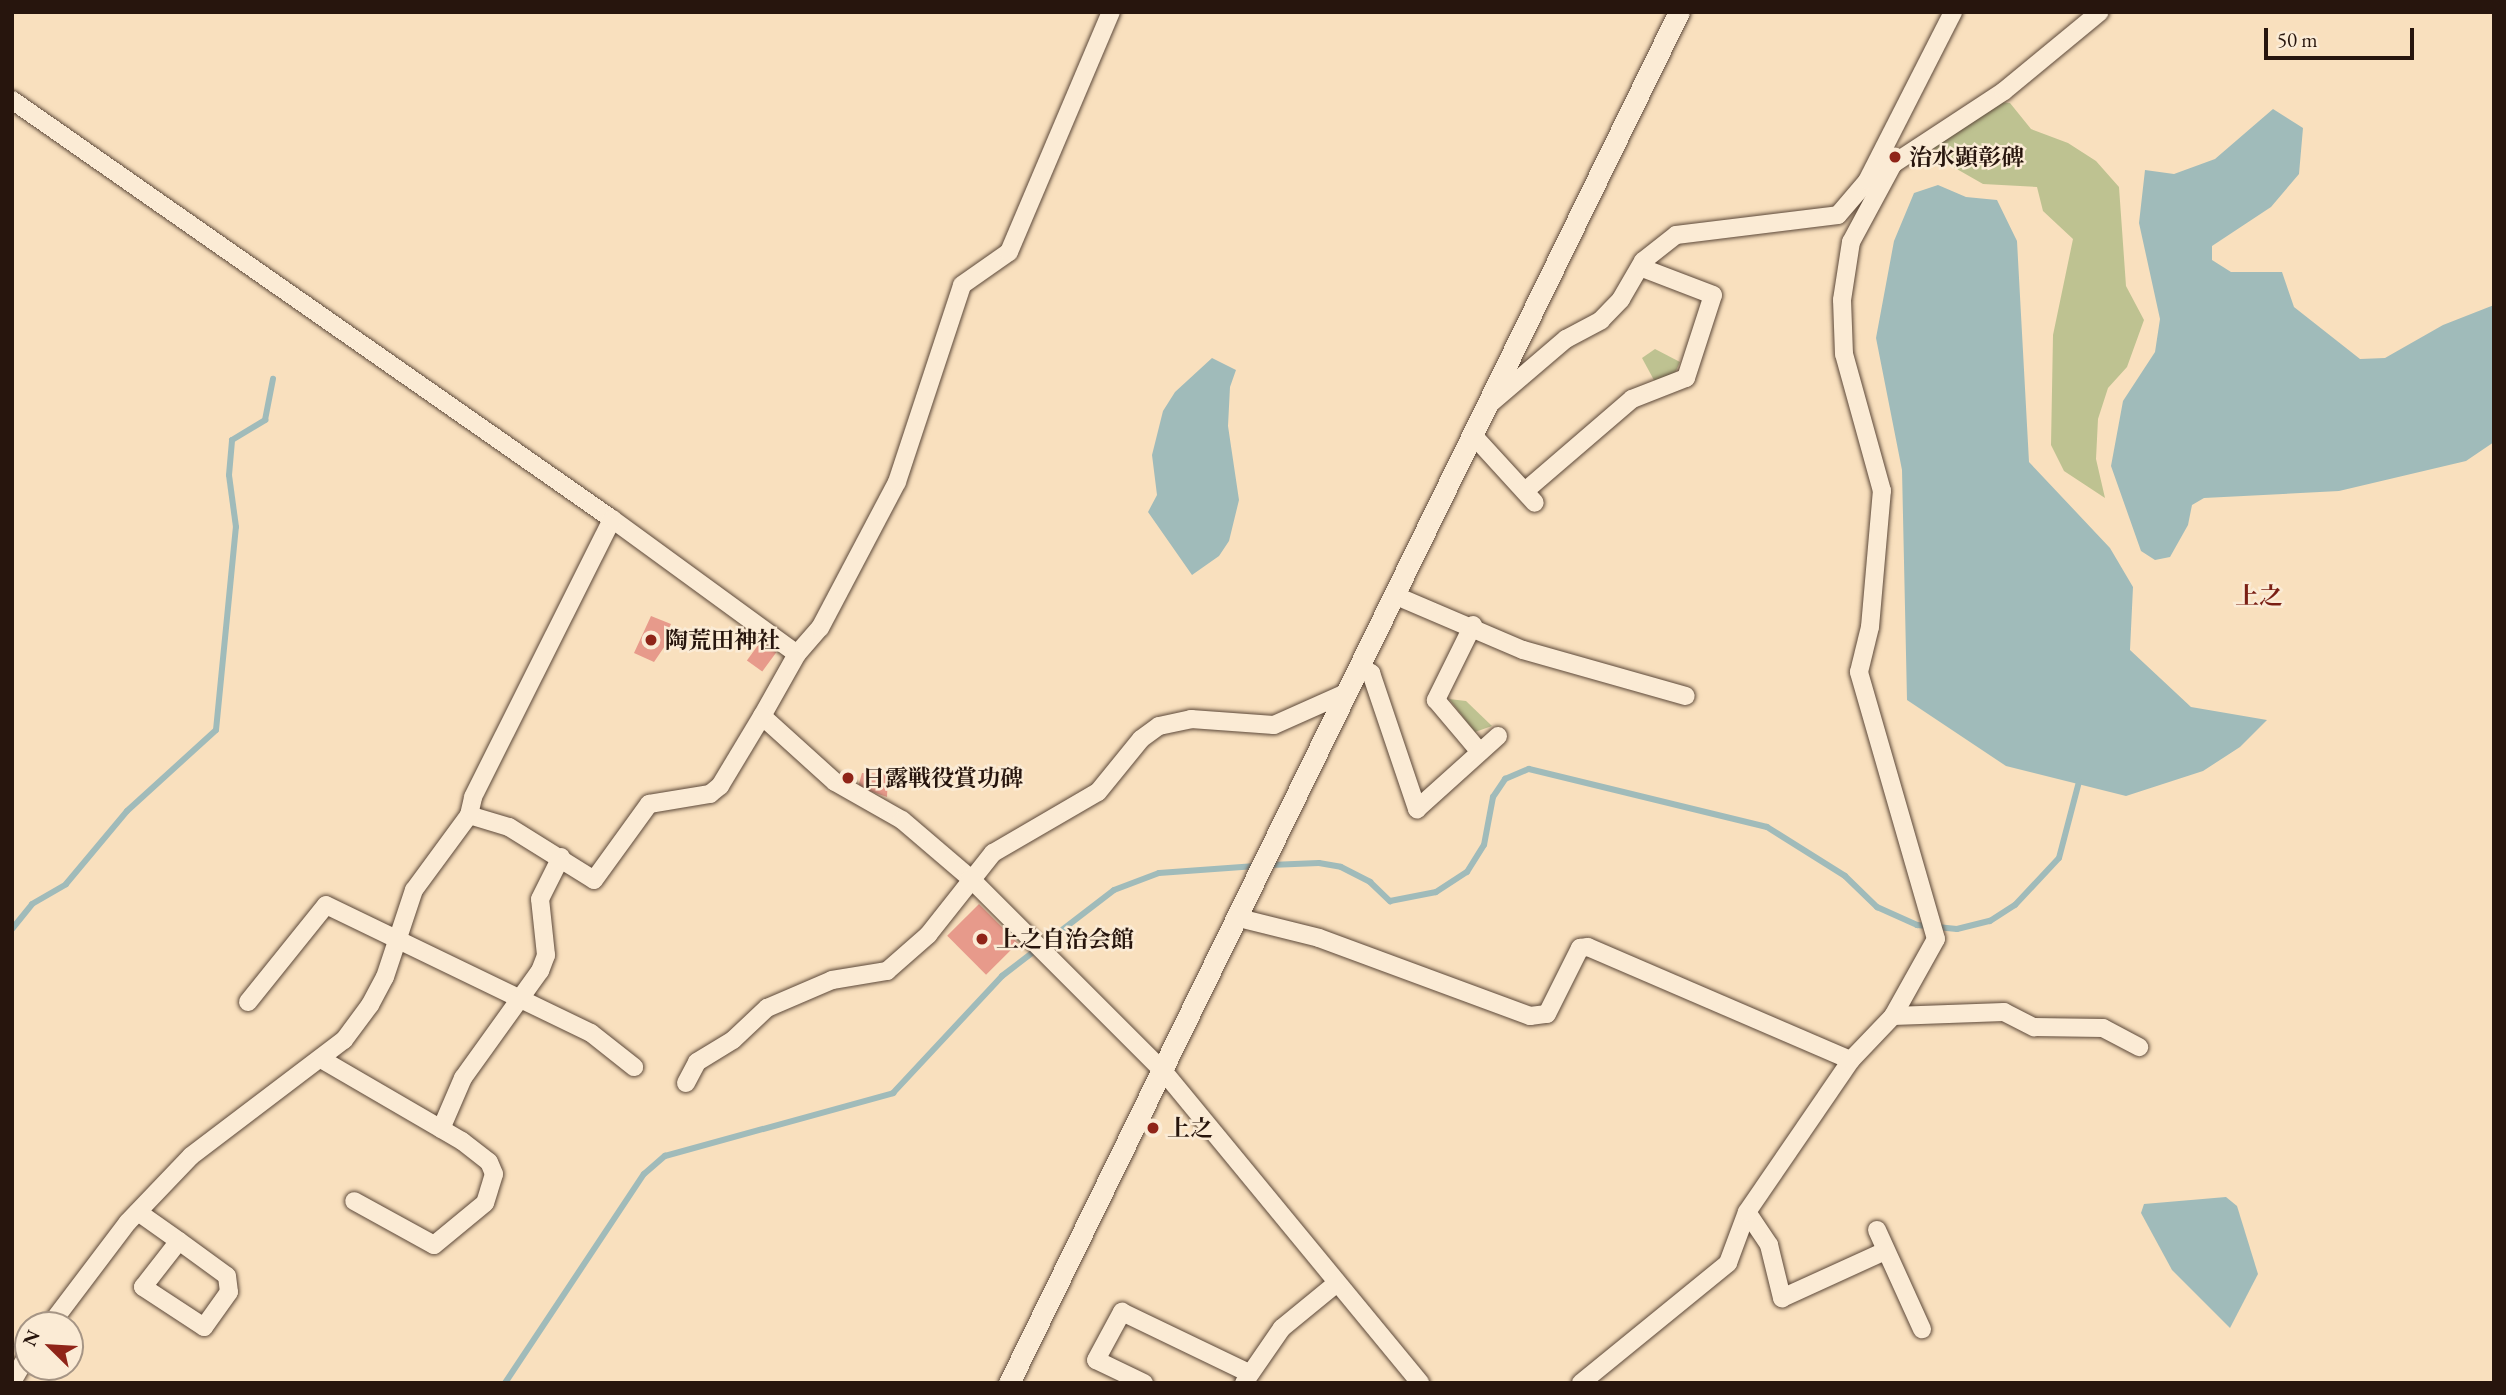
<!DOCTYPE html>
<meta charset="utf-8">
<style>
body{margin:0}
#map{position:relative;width:2506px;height:1395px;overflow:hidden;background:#f9e0be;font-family:"EB Garamond","Noto Serif JP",serif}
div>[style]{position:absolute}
.green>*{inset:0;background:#bec291}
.water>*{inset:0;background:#a0bbba}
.stream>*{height:6px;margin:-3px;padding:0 3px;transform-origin:3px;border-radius:3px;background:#a0bbba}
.building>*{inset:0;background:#e79a8b;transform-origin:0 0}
.roads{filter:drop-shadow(0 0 2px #5c4839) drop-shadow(0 0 2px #5c4839)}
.minor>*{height:18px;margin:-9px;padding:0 9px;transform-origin:9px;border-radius:9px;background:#fbebd5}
.tertiary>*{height:21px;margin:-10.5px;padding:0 10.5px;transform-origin:10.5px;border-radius:10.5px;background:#fbebd5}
.dots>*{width:19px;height:19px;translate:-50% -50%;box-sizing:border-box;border:4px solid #fbebd5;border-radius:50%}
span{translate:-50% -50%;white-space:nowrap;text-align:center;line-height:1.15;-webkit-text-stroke:5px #fbebd5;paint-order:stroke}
.poi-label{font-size:23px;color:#27150d;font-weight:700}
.left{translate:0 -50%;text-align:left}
.neighbourhood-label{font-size:24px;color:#7a1f14;font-weight:700}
.frame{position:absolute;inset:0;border:14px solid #27150d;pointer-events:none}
.north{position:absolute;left:14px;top:1311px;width:70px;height:70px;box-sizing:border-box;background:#fbebd5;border:2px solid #a69585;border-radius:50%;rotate:294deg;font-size:19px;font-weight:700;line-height:28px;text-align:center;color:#27150d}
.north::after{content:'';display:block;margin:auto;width:24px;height:32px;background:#8f2418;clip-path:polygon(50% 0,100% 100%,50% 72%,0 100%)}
.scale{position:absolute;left:2264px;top:28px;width:150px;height:32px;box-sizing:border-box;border:4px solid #27150d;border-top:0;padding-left:9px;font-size:21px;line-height:24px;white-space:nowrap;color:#27150d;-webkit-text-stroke:5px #fbebd5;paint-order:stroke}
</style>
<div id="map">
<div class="green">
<i style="clip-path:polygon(2001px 102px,2010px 103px,2031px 129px,2068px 143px,2096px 161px,2119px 187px,2126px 286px,2144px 320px,2127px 367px,2108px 388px,2098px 419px,2096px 459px,2105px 498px,2064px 471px,2051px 445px,2053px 335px,2073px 239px,2043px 211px,2037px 187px,1983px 184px,1948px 164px,1933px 148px)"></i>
<i style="clip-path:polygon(1655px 349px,1680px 362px,1675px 373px,1655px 382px,1642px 358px)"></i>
<i style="clip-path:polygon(1449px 699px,1466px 701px,1492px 726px,1475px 732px)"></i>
</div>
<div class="water">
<i style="clip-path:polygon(2273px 109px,2303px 128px,2299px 174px,2271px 207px,2212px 246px,2212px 260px,2231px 272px,2282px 272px,2294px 307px,2360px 359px,2385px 358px,2443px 325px,2494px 305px,2494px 442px,2466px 461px,2339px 491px,2204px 498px,2192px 505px,2188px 525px,2170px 557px,2155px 560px,2141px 551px,2111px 466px,2123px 401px,2155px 352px,2160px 319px,2139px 223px,2145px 170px,2174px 174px,2215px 159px)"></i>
<i style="clip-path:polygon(1938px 185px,1966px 197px,1997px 200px,2017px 241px,2029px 462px,2110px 548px,2133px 587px,2130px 650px,2191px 707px,2267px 720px,2240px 747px,2203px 771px,2126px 796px,2006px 766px,1907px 700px,1902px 470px,1876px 338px,1894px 241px,1914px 193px)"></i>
<i style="clip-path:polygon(1212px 358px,1236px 370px,1230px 387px,1228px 426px,1239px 500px,1229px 541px,1219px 556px,1192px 575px,1148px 512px,1157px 495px,1152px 455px,1163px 411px,1175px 392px)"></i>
<i style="clip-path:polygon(2226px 1197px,2237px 1206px,2258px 1274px,2230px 1328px,2172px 1270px,2141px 1213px,2144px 1204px)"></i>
</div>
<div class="stream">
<i style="left:1267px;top:865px;width:52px;rotate:-2.2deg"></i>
<i style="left:1319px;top:863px;width:22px;rotate:10deg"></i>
<i style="left:1341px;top:867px;width:33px;rotate:27deg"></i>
<i style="left:1370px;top:882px;width:28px;rotate:44deg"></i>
<i style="left:1390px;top:901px;width:47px;rotate:-11.1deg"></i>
<i style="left:1436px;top:892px;width:37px;rotate:-33deg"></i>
<i style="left:1467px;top:872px;width:32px;rotate:-58deg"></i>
<i style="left:1484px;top:845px;width:49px;rotate:-79.4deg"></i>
<i style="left:1493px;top:797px;width:22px;rotate:-56deg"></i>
<i style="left:1505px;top:779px;width:26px;rotate:-23deg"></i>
<i style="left:1529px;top:769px;width:245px;rotate:13.7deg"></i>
<i style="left:1767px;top:827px;width:92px;rotate:32.1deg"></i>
<i style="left:1845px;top:876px;width:45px;rotate:44.1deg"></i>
<i style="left:1877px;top:907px;width:44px;rotate:24.2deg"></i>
<i style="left:1917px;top:925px;width:40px;rotate:5.7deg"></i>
<i style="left:1957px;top:929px;width:34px;rotate:-14deg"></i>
<i style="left:1990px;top:921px;width:30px;rotate:-33deg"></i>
<i style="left:2015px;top:905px;width:64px;rotate:-46.9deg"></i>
<i style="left:2059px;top:858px;width:79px;rotate:-75.3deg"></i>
<i style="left:12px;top:929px;width:32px;rotate:-51deg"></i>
<i style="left:32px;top:904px;width:39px;rotate:-30deg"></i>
<i style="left:66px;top:884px;width:95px;rotate:-50.1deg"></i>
<i style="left:127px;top:811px;width:120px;rotate:-42.3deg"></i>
<i style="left:216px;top:730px;width:204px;rotate:-84.4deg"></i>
<i style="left:236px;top:527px;width:52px;rotate:-97.7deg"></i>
<i style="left:229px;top:475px;width:35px;rotate:-85deg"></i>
<i style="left:232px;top:440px;width:39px;rotate:-31deg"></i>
<i style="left:265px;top:420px;width:42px;rotate:-79deg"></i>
<i style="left:505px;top:1383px;width:251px;rotate:-56.4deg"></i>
<i style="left:644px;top:1174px;width:28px;rotate:-41deg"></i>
<i style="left:665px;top:1156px;width:237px;rotate:-15.4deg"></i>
<i style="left:893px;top:1093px;width:160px;rotate:-47deg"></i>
<i style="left:1002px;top:976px;width:141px;rotate:-37.5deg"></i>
<i style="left:1114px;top:890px;width:48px;rotate:-20.7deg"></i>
<i style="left:1159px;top:873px;width:97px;rotate:-4.1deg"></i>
</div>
<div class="building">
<i style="clip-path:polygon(651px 616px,671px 624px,666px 634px,671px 637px,654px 662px,634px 653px)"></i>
<i style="left:761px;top:641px;width:19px;height:24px;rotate:36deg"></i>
<i style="clip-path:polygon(862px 773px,888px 774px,887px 797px,858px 787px)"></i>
<i style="left:979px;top:904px;width:55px;height:45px;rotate:45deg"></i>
</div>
<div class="roads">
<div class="minor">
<i style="left:12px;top:100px;width:732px;rotate:34.93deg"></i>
<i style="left:612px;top:519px;width:229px;rotate:36.1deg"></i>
<i style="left:797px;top:654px;width:71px;rotate:119.4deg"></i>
<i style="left:762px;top:716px;width:98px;rotate:42.1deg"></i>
<i style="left:835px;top:782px;width:77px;rotate:29.6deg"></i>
<i style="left:902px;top:820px;width:89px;rotate:40.5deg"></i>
<i style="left:970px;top:878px;width:274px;rotate:45deg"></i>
<i style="left:1164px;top:1072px;width:403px;rotate:50.5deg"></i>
<i style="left:1882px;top:160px;width:12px;rotate:20deg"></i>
<i style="left:1893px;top:164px;width:133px;rotate:-33.3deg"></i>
<i style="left:2004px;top:91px;width:124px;rotate:-39.5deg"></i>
<i style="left:1491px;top:403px;width:99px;rotate:-40.5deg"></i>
<i style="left:1566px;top:339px;width:40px;rotate:-28deg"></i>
<i style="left:1601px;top:320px;width:29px;rotate:-46deg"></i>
<i style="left:1621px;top:299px;width:44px;rotate:-59.9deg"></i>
<i style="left:1643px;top:261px;width:42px;rotate:-38.2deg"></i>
<i style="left:1676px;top:235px;width:163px;rotate:-7deg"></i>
<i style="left:1838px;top:215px;width:45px;rotate:-49.5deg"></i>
<i style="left:1867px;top:181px;width:190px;rotate:-63deg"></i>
<i style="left:1472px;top:434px;width:93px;rotate:47.6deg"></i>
<i style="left:1525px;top:491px;width:141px;rotate:-40.7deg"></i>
<i style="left:1632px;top:399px;width:58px;rotate:-21.3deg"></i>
<i style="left:1686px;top:378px;width:87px;rotate:-72deg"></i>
<i style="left:1713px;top:295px;width:78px;rotate:-159deg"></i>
<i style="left:1394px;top:595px;width:140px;rotate:23.1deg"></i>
<i style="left:1523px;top:650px;width:169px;rotate:15.8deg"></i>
<i style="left:1473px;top:625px;width:84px;rotate:116.3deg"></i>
<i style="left:1436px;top:700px;width:68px;rotate:49.8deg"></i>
<i style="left:797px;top:654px;width:35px;rotate:-49deg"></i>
<i style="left:820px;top:628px;width:165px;rotate:-62.2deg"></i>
<i style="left:897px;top:482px;width:207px;rotate:-71.7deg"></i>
<i style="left:962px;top:285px;width:57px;rotate:-35.1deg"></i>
<i style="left:1009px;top:252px;width:261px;rotate:-67deg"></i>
<i style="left:1360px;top:667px;width:13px;rotate:29deg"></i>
<i style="left:1371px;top:673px;width:144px;rotate:71.3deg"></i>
<i style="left:1417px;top:809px;width:109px;rotate:-42deg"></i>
<i style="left:469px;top:815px;width:42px;rotate:16.7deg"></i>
<i style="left:509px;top:827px;width:100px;rotate:31.9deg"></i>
<i style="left:594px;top:880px;width:94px;rotate:-54.1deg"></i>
<i style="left:649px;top:804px;width:62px;rotate:-9.3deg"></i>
<i style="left:710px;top:794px;width:13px;rotate:-39deg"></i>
<i style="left:720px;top:786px;width:82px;rotate:-59deg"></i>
<i style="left:1239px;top:918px;width:82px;rotate:14deg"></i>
<i style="left:1319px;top:938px;width:225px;rotate:20.3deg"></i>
<i style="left:1530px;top:1016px;width:17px;rotate:-7deg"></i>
<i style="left:1547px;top:1014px;width:74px;rotate:-63.4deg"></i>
<i style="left:1580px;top:948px;width:8px;rotate:-7deg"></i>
<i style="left:1588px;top:947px;width:286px;rotate:23.3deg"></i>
<i style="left:248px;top:1002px;width:124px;rotate:-51.2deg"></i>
<i style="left:326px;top:905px;width:294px;rotate:25.8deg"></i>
<i style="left:591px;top:1033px;width:55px;rotate:38.3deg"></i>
<i style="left:1893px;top:1016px;width:111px;rotate:-2.1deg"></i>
<i style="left:2004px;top:1012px;width:34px;rotate:27deg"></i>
<i style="left:2034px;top:1027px;width:69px;rotate:0.8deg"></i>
<i style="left:2103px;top:1028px;width:41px;rotate:27.8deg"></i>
<i style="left:321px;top:1059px;width:163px;rotate:30.2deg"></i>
<i style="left:462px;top:1141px;width:34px;rotate:38deg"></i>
<i style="left:489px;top:1162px;width:13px;rotate:67deg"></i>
<i style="left:494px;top:1174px;width:30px;rotate:107deg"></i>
<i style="left:485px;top:1203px;width:66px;rotate:140.5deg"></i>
<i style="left:434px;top:1245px;width:91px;rotate:-151.2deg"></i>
<i style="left:686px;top:1083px;width:24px;rotate:-62deg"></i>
<i style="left:697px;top:1062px;width:42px;rotate:-31.4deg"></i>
<i style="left:733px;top:1040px;width:47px;rotate:-43.3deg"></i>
<i style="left:767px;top:1008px;width:71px;rotate:-23.3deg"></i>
<i style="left:832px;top:980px;width:56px;rotate:-9.3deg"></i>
<i style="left:887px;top:971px;width:55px;rotate:-41.3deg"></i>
<i style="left:928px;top:935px;width:105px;rotate:-51.6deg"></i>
<i style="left:993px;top:853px;width:121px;rotate:-30.2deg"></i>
<i style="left:1098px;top:792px;width:68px;rotate:-50.9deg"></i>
<i style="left:1141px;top:739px;width:22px;rotate:-36deg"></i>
<i style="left:1159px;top:726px;width:33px;rotate:-12deg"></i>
<i style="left:1191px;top:719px;width:83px;rotate:4.1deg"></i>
<i style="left:1274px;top:725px;width:81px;rotate:-24deg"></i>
<i style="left:441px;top:1129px;width:56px;rotate:-66.7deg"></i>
<i style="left:463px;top:1078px;width:132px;rotate:-54.3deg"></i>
<i style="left:540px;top:971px;width:17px;rotate:-69deg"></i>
<i style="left:546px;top:955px;width:56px;rotate:-96.1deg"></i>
<i style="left:540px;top:899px;width:47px;rotate:-63.4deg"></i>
<i style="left:138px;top:1212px;width:50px;rotate:35.3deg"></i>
<i style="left:179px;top:1241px;width:59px;rotate:36.1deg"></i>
<i style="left:227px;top:1276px;width:16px;rotate:83deg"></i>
<i style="left:229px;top:1292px;width:43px;rotate:125.5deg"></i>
<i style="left:204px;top:1327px;width:73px;rotate:-146.7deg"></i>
<i style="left:143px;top:1287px;width:58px;rotate:-52deg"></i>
<i style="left:1747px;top:1212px;width:40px;rotate:56deg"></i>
<i style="left:1769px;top:1245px;width:55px;rotate:76.2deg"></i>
<i style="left:1782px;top:1298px;width:113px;rotate:-24.5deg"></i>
<i style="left:1877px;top:1230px;width:109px;rotate:65.6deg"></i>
<i style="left:50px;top:1325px;width:129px;rotate:-52.9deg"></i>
<i style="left:128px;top:1222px;width:91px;rotate:-46.3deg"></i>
<i style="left:191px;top:1156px;width:192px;rotate:-37.2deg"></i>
<i style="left:344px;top:1040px;width:44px;rotate:-53.4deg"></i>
<i style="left:370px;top:1005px;width:32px;rotate:-62deg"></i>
<i style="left:385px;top:977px;width:92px;rotate:-71.6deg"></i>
<i style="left:414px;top:890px;width:93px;rotate:-53.7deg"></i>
<i style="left:469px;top:815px;width:18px;rotate:-77deg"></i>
<i style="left:473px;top:797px;width:311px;rotate:-63.4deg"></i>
<i style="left:12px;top:1382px;width:32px;rotate:-60deg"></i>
<i style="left:1144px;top:1383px;width:53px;rotate:-154.4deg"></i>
<i style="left:1096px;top:1360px;width:55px;rotate:-61.6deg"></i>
<i style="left:1122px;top:1312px;width:141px;rotate:25.7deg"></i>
<i style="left:1244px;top:1383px;width:67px;rotate:-55.4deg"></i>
<i style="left:1282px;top:1328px;width:71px;rotate:-39.3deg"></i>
<i style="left:1581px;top:1383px;width:190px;rotate:-39.2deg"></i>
<i style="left:1728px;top:1263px;width:54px;rotate:-69.6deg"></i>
<i style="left:1747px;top:1212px;width:184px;rotate:-55.6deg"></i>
<i style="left:1851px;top:1060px;width:61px;rotate:-46.3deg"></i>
<i style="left:1893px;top:1016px;width:88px;rotate:-60.8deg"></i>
<i style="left:1936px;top:939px;width:278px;rotate:-106.1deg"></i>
<i style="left:1859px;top:672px;width:46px;rotate:-76.3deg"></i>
<i style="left:1870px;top:627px;width:137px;rotate:-85deg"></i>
<i style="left:1882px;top:491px;width:142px;rotate:-105.5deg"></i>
<i style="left:1844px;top:354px;width:54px;rotate:-92.1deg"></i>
<i style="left:1842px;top:300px;width:59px;rotate:-81.2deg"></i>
<i style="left:1851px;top:242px;width:89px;rotate:-61.7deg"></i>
</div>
<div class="tertiary">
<i style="left:1009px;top:1383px;width:1526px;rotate:-63.96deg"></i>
</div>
</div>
<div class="dots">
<i style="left:1895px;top:157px;background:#8f2418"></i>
<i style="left:651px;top:640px;background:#8f2418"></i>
<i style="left:848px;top:778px;background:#8f2418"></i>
<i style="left:982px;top:939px;background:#8f2418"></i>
<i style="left:1153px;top:1128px;background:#8f2418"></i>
</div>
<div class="poi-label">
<span class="left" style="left:1909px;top:157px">治水顕彰碑</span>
<span class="left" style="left:665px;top:640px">陶荒田神社</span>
<span class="left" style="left:862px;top:778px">日露戦役賞功碑</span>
<span class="left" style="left:996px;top:939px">上之自治会館</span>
<span class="left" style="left:1167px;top:1128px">上之</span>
</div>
<div class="neighbourhood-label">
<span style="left:2259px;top:596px">上之</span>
</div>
<div class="frame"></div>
<div class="north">N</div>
<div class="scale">50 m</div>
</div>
